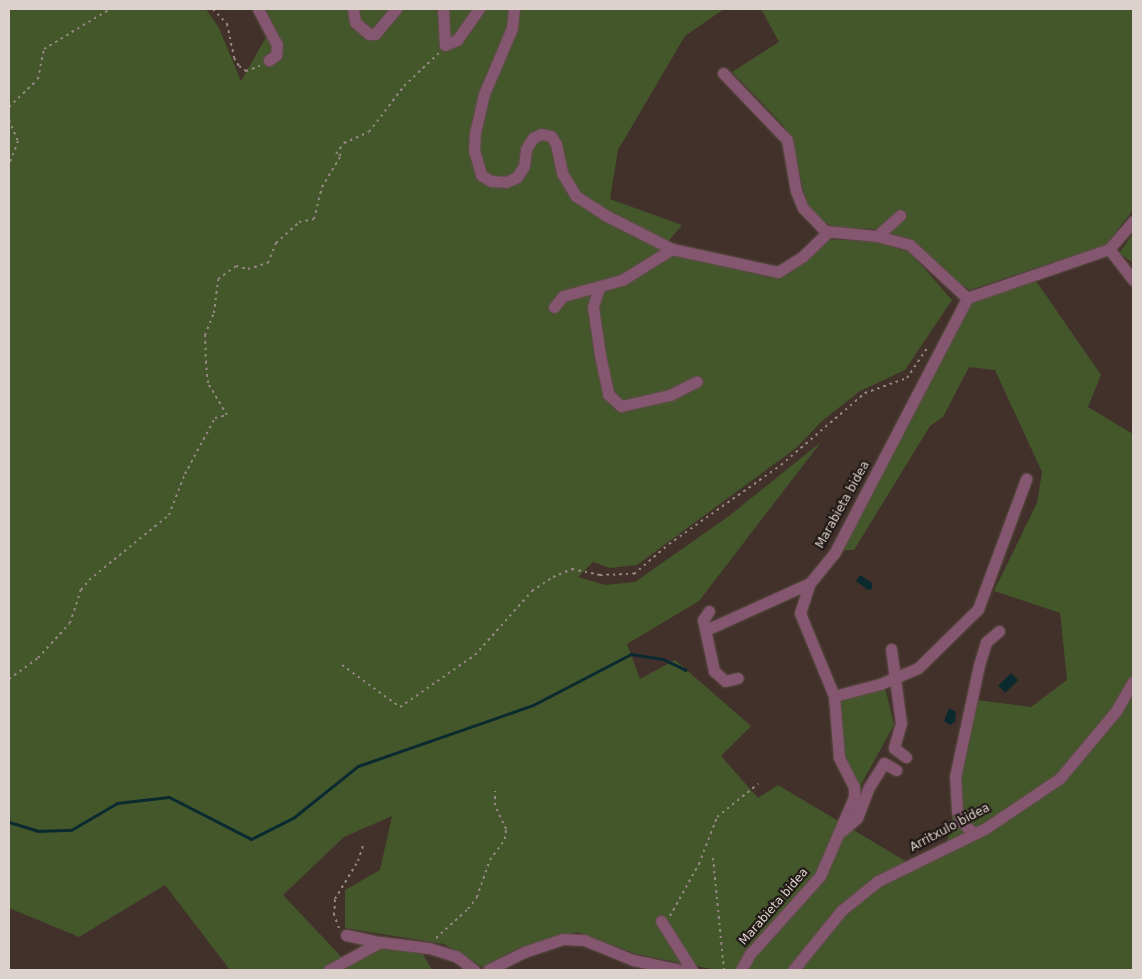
<!DOCTYPE html>
<style>
body{margin:0}
#map{position:relative;width:1142px;height:979px;overflow:hidden;background:#42312a;font-family:"DejaVu Sans",sans-serif}
div>[style]{position:absolute}
.green>*{inset:0;background:#44572b}
.water>*{inset:0;background:#0a2a30;transform-origin:0 0}
.stream>*{height:3px;margin:-1.5px;padding:0 1.5px;transform-origin:1.5px;border-radius:1.5px;background:#0a2a30}
.path>*{height:2px;margin-top:-1px;transform-origin:0;background:repeating-linear-gradient(90deg,#958882 0 2.5px,transparent 0 6.5px)}
.roads{filter:drop-shadow(0 0 1px #5e4e47) drop-shadow(0 0 1px #5e4e47)}
.minor>*{height:11px;margin:-5.5px;padding:0 5.5px;transform-origin:5.5px;border-radius:5.5px;background:#84566f}
span{translate:-50% -50%;white-space:nowrap;text-align:center;line-height:1.15;-webkit-text-stroke:4.5px #231b18;paint-order:stroke}
.street-label{font-size:12px;color:#dcd1cc}
.frame{position:absolute;inset:0;border:10px solid #dcd1cc;pointer-events:none}
</style>
<div id="map">
<div class="green">
<i style="clip-path:polygon(9px 9px,206px 9px,219px 28px,241px 81px,273px 25px,265px 9px,724px 9px,685px 36px,618px 150px,610px 199px,682px 225px,662px 249px,768px 277px,793px 269px,827px 239px,876px 242px,910px 252px,952px 300px,905px 370px,860px 391px,822px 421px,796px 448px,637px 565px,610px 568px,593px 562px,578px 577px,605px 585px,635px 582px,729px 516px,821px 442px,699px 601px,627px 644px,640px 679px,675px 660px,751px 726px,721px 756px,758px 798px,778px 785px,917px 868px,945px 852px,976px 700px,1031px 707px,1067px 680px,1060px 613px,994px 591px,1037px 503px,1042px 472px,995px 370px,969px 367px,943px 417px,930px 426px,854px 550px,841px 550px,971px 303px,1036px 281px,1101px 375px,1088px 407px,1133px 434px,1133px 970px,716px 970px,636px 954px,577px 932px,519px 948px,482px 967px,444px 944px,345px 928px,345px 890px,380px 870px,392px 816px,344px 837px,283px 895px,350px 966px,382px 947px,423px 954px,432px 970px,230px 970px,165px 885px,79px 937px,9px 908px)"></i>
<i style="clip-path:polygon(761px 9px,1133px 9px,1133px 210px,1106px 245px,970px 290px,957px 283px,913px 240px,876px 229px,836px 228px,824px 222px,806px 203px,793px 144px,783px 125px,732px 72px,779px 42px)"></i>
<i style="clip-path:polygon(1133px 234px,1133px 263px,1119px 253px)"></i>
<i style="clip-path:polygon(885px 687px,894px 725px,859px 788px,843px 753px,840px 700px)"></i>
</div>
<div class="water">
<i style="clip-path:polygon(860px 575px,872px 583px,872px 589px,868px 590px,856px 581px)"></i>
<i style="left:1011px;top:673px;width:10px;height:18px;rotate:45deg"></i>
<i style="clip-path:polygon(949px 708px,956px 712px,955px 722px,950px 725px,944px 721px)"></i>
</div>
<div class="stream">
<i style="left:9px;top:822px;width:30px;rotate:17deg"></i>
<i style="left:38px;top:831px;width:33px;rotate:-2deg"></i>
<i style="left:71px;top:830px;width:53px;rotate:-30.4deg"></i>
<i style="left:117px;top:803px;width:52px;rotate:-6.6deg"></i>
<i style="left:169px;top:797px;width:92px;rotate:27.1deg"></i>
<i style="left:251px;top:839px;width:47px;rotate:-26.6deg"></i>
<i style="left:293px;top:818px;width:83px;rotate:-38.7deg"></i>
<i style="left:358px;top:766px;width:185px;rotate:-19.2deg"></i>
<i style="left:533px;top:705px;width:110px;rotate:-27.5deg"></i>
<i style="left:631px;top:654px;width:32px;rotate:9deg"></i>
<i style="left:663px;top:659px;width:25px;rotate:26deg"></i>
</div>
<div class="path">
<i style="left:213px;top:9px;width:21px;rotate:47deg"></i>
<i style="left:227px;top:24px;width:35px;rotate:78deg"></i>
<i style="left:234px;top:58px;width:9px;rotate:58deg"></i>
<i style="left:239px;top:66px;width:9px;rotate:36deg"></i>
<i style="left:246px;top:71px;width:15px;rotate:-20deg"></i>
<i style="left:9px;top:107px;width:40px;rotate:-44deg"></i>
<i style="left:38px;top:79px;width:31px;rotate:-79deg"></i>
<i style="left:44px;top:49px;width:77px;rotate:-31.2deg"></i>
<i style="left:9px;top:120px;width:23px;rotate:67deg"></i>
<i style="left:18px;top:141px;width:26px;rotate:111deg"></i>
<i style="left:342px;top:665px;width:72px;rotate:35.9deg"></i>
<i style="left:400px;top:707px;width:91px;rotate:-34.7deg"></i>
<i style="left:475px;top:655px;width:86px;rotate:-48.3deg"></i>
<i style="left:532px;top:591px;width:25px;rotate:-34deg"></i>
<i style="left:553px;top:577px;width:21px;rotate:-23deg"></i>
<i style="left:572px;top:569px;width:29px;rotate:12deg"></i>
<i style="left:600px;top:575px;width:34px;rotate:-2deg"></i>
<i style="left:634px;top:574px;width:46px;rotate:-40.6deg"></i>
<i style="left:669px;top:544px;width:137px;rotate:-35.2deg"></i>
<i style="left:781px;top:465px;width:111px;rotate:-40.6deg"></i>
<i style="left:865px;top:393px;width:45px;rotate:-19.7deg"></i>
<i style="left:907px;top:378px;width:37px;rotate:-56deg"></i>
<i style="left:9px;top:679px;width:36px;rotate:-36deg"></i>
<i style="left:38px;top:658px;width:47px;rotate:-47.6deg"></i>
<i style="left:70px;top:623px;width:35px;rotate:-72deg"></i>
<i style="left:81px;top:590px;width:13px;rotate:-51deg"></i>
<i style="left:89px;top:580px;width:103px;rotate:-39.1deg"></i>
<i style="left:169px;top:515px;width:44px;rotate:-68.7deg"></i>
<i style="left:185px;top:474px;width:64px;rotate:-61.8deg"></i>
<i style="left:215px;top:418px;width:12px;rotate:-14deg"></i>
<i style="left:227px;top:415px;width:37px;rotate:-121deg"></i>
<i style="left:208px;top:383px;width:20px;rotate:-96deg"></i>
<i style="left:206px;top:363px;width:28px;rotate:-92deg"></i>
<i style="left:205px;top:335px;width:24px;rotate:-68deg"></i>
<i style="left:214px;top:313px;width:34px;rotate:-83deg"></i>
<i style="left:218px;top:279px;width:22px;rotate:-36deg"></i>
<i style="left:236px;top:266px;width:12px;rotate:14deg"></i>
<i style="left:248px;top:269px;width:21px;rotate:-17deg"></i>
<i style="left:268px;top:263px;width:22px;rotate:-68deg"></i>
<i style="left:276px;top:243px;width:31px;rotate:-42deg"></i>
<i style="left:299px;top:222px;width:15px;rotate:-11deg"></i>
<i style="left:314px;top:219px;width:33px;rotate:-76deg"></i>
<i style="left:322px;top:187px;width:37px;rotate:-59deg"></i>
<i style="left:341px;top:155px;width:5px;rotate:-169deg"></i>
<i style="left:336px;top:154px;width:14px;rotate:-54deg"></i>
<i style="left:344px;top:143px;width:27px;rotate:-24deg"></i>
<i style="left:369px;top:132px;width:58px;rotate:-52.7deg"></i>
<i style="left:404px;top:86px;width:48px;rotate:-43.3deg"></i>
<i style="left:713px;top:858px;width:113px;rotate:84.4deg"></i>
<i style="left:670px;top:916px;width:60px;rotate:-60.9deg"></i>
<i style="left:699px;top:864px;width:50px;rotate:-69deg"></i>
<i style="left:717px;top:817px;width:53px;rotate:-38.8deg"></i>
<i style="left:339px;top:928px;width:14px;rotate:-111deg"></i>
<i style="left:334px;top:915px;width:16px;rotate:-86deg"></i>
<i style="left:335px;top:899px;width:44px;rotate:-58.8deg"></i>
<i style="left:358px;top:861px;width:16px;rotate:-72deg"></i>
<i style="left:436px;top:938px;width:43px;rotate:-42.2deg"></i>
<i style="left:468px;top:909px;width:15px;rotate:-53deg"></i>
<i style="left:477px;top:897px;width:39px;rotate:-71deg"></i>
<i style="left:490px;top:860px;width:26px;rotate:-54deg"></i>
<i style="left:505px;top:839px;width:10px;rotate:-84deg"></i>
<i style="left:506px;top:829px;width:26px;rotate:-115deg"></i>
<i style="left:495px;top:805px;width:14px;rotate:-90deg"></i>
</div>
<div class="roads">
<div class="minor">
<i style="left:258px;top:9px;width:40px;rotate:62deg"></i>
<i style="left:277px;top:44px;width:11px;rotate:95deg"></i>
<i style="left:276px;top:55px;width:9px;rotate:144deg"></i>
<i style="left:353px;top:9px;width:13px;rotate:81deg"></i>
<i style="left:355px;top:22px;width:18px;rotate:41deg"></i>
<i style="left:369px;top:34px;width:6px"></i>
<i style="left:375px;top:34px;width:33px;rotate:-50deg"></i>
<i style="left:443px;top:9px;width:36px;rotate:87deg"></i>
<i style="left:445px;top:45px;width:13px;rotate:-23deg"></i>
<i style="left:457px;top:40px;width:38px;rotate:-55deg"></i>
<i style="left:514px;top:9px;width:19px;rotate:96deg"></i>
<i style="left:512px;top:28px;width:72px;rotate:113deg"></i>
<i style="left:484px;top:94px;width:40px;rotate:103deg"></i>
<i style="left:475px;top:133px;width:17px;rotate:93deg"></i>
<i style="left:474px;top:150px;width:26px;rotate:74deg"></i>
<i style="left:481px;top:175px;width:12px;rotate:31deg"></i>
<i style="left:491px;top:181px;width:15px;rotate:4deg"></i>
<i style="left:506px;top:182px;width:12px;rotate:-24deg"></i>
<i style="left:517px;top:177px;width:13px;rotate:-58deg"></i>
<i style="left:524px;top:166px;width:17px;rotate:-83deg"></i>
<i style="left:526px;top:149px;width:13px;rotate:-58deg"></i>
<i style="left:533px;top:138px;width:9px;rotate:-27deg"></i>
<i style="left:541px;top:134px;width:10px;rotate:11deg"></i>
<i style="left:551px;top:136px;width:9px;rotate:58deg"></i>
<i style="left:556px;top:144px;width:30px;rotate:78deg"></i>
<i style="left:562px;top:173px;width:27px;rotate:59deg"></i>
<i style="left:576px;top:196px;width:35px;rotate:33deg"></i>
<i style="left:605px;top:215px;width:75px;rotate:26.9deg"></i>
<i style="left:723px;top:73px;width:93px;rotate:46.3deg"></i>
<i style="left:787px;top:140px;width:52px;rotate:80deg"></i>
<i style="left:796px;top:191px;width:18px;rotate:68deg"></i>
<i style="left:803px;top:208px;width:32px;rotate:46deg"></i>
<i style="left:825px;top:231px;width:52px;rotate:5.5deg"></i>
<i style="left:877px;top:236px;width:34px;rotate:15deg"></i>
<i style="left:910px;top:245px;width:78px;rotate:42.9deg"></i>
<i style="left:877px;top:236px;width:31px;rotate:-42deg"></i>
<i style="left:1109px;top:249px;width:39px;rotate:52deg"></i>
<i style="left:599px;top:288px;width:20px;rotate:108deg"></i>
<i style="left:593px;top:307px;width:49px;rotate:81.7deg"></i>
<i style="left:600px;top:355px;width:40px;rotate:78deg"></i>
<i style="left:608px;top:394px;width:18px;rotate:43deg"></i>
<i style="left:621px;top:406px;width:50px;rotate:-12.7deg"></i>
<i style="left:670px;top:395px;width:30px;rotate:-27deg"></i>
<i style="left:554px;top:307px;width:14px;rotate:-51deg"></i>
<i style="left:563px;top:296px;width:61px;rotate:-15.2deg"></i>
<i style="left:622px;top:280px;width:59px;rotate:-31.8deg"></i>
<i style="left:672px;top:249px;width:108px;rotate:12.2deg"></i>
<i style="left:778px;top:272px;width:28px;rotate:-32deg"></i>
<i style="left:802px;top:257px;width:36px;rotate:-44deg"></i>
<i style="left:709px;top:611px;width:11px;rotate:124deg"></i>
<i style="left:703px;top:620px;width:52px;rotate:77.8deg"></i>
<i style="left:714px;top:671px;width:15px;rotate:42deg"></i>
<i style="left:725px;top:681px;width:13px;rotate:-13deg"></i>
<i style="left:706px;top:630px;width:114px;rotate:-24.3deg"></i>
<i style="left:891px;top:649px;width:75px;rotate:82.3deg"></i>
<i style="left:901px;top:723px;width:26px;rotate:106deg"></i>
<i style="left:894px;top:748px;width:15px;rotate:37deg"></i>
<i style="left:834px;top:696px;width:48px;rotate:-14.6deg"></i>
<i style="left:880px;top:684px;width:41px;rotate:-22.8deg"></i>
<i style="left:918px;top:668px;width:84px;rotate:-44.5deg"></i>
<i style="left:978px;top:609px;width:139px;rotate:-69.7deg"></i>
<i style="left:842px;top:831px;width:20px;rotate:-41deg"></i>
<i style="left:857px;top:818px;width:33px;rotate:-69deg"></i>
<i style="left:869px;top:787px;width:28px;rotate:-58deg"></i>
<i style="left:884px;top:763px;width:14px;rotate:30deg"></i>
<i style="left:974px;top:834px;width:17px;rotate:-135deg"></i>
<i style="left:962px;top:822px;width:12px;rotate:-114deg"></i>
<i style="left:957px;top:811px;width:34px;rotate:-93deg"></i>
<i style="left:955px;top:777px;width:115px;rotate:-77.9deg"></i>
<i style="left:979px;top:665px;width:24px;rotate:-73deg"></i>
<i style="left:986px;top:642px;width:17px;rotate:-40deg"></i>
<i style="left:661px;top:921px;width:58px;rotate:57.7deg"></i>
<i style="left:346px;top:935px;width:35px;rotate:12deg"></i>
<i style="left:329px;top:970px;width:58px;rotate:-28.8deg"></i>
<i style="left:380px;top:942px;width:49px;rotate:7deg"></i>
<i style="left:429px;top:948px;width:28px;rotate:17deg"></i>
<i style="left:456px;top:956px;width:23px;rotate:38deg"></i>
<i style="left:488px;top:970px;width:40px;rotate:-26.6deg"></i>
<i style="left:524px;top:952px;width:41px;rotate:-18.4deg"></i>
<i style="left:563px;top:939px;width:21px;rotate:3deg"></i>
<i style="left:584px;top:940px;width:53px;rotate:22.2deg"></i>
<i style="left:633px;top:960px;width:49px;rotate:11.8deg"></i>
<i style="left:741px;top:970px;width:18px;rotate:-61deg"></i>
<i style="left:750px;top:954px;width:105px;rotate:-48.1deg"></i>
<i style="left:820px;top:876px;width:86px;rotate:-66.7deg"></i>
<i style="left:854px;top:797px;width:10px;rotate:-90deg"></i>
<i style="left:854px;top:787px;width:34px;rotate:-117deg"></i>
<i style="left:839px;top:757px;width:61px;rotate:-94.7deg"></i>
<i style="left:834px;top:696px;width:90px;rotate:-112.3deg"></i>
<i style="left:800px;top:613px;width:32px;rotate:-72deg"></i>
<i style="left:810px;top:583px;width:40px;rotate:-51deg"></i>
<i style="left:835px;top:552px;width:286px;rotate:-62.5deg"></i>
<i style="left:967px;top:298px;width:150px;rotate:-19deg"></i>
<i style="left:1109px;top:249px;width:37px;rotate:-49deg"></i>
<i style="left:793px;top:970px;width:77px;rotate:-50.8deg"></i>
<i style="left:842px;top:910px;width:46px;rotate:-38.9deg"></i>
<i style="left:878px;top:881px;width:120px;rotate:-26.1deg"></i>
<i style="left:986px;top:828px;width:89px;rotate:-34deg"></i>
<i style="left:1060px;top:778px;width:87px;rotate:-50.1deg"></i>
<i style="left:1116px;top:711px;width:34px;rotate:-60deg"></i>
</div>
</div>
<div class="street-label">
<span style="left:843px;top:505px;rotate:-61deg">Marabieta bidea</span>
<span style="left:950px;top:828px;rotate:-28deg">Arritxulo bidea</span>
<span style="left:774px;top:907px;rotate:-49deg">Marabieta bidea</span>
</div>
<div class="frame"></div>
</div>
